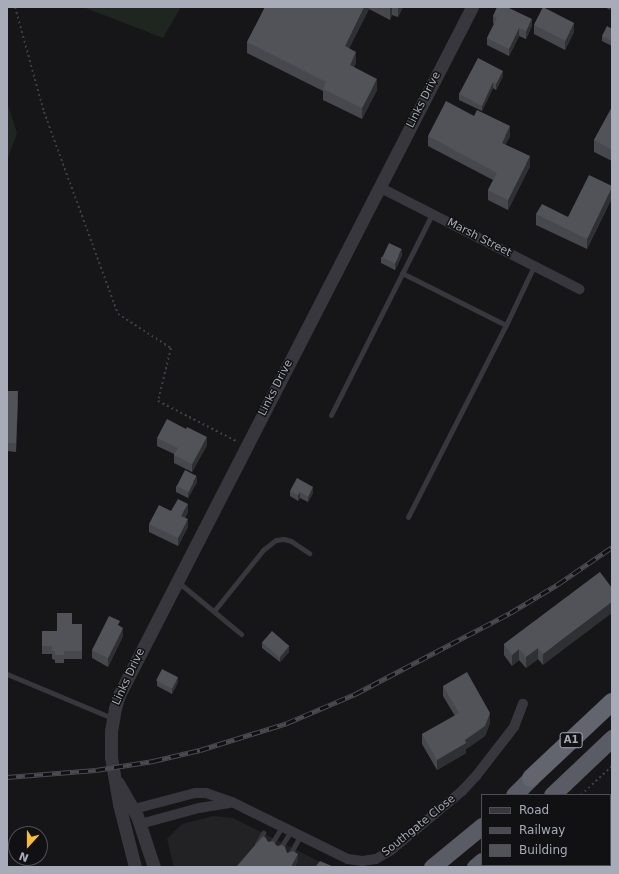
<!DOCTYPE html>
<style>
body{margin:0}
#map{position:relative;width:619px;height:874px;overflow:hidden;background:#161618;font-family:"DejaVu Sans",sans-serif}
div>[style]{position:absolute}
.built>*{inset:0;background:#222225}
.green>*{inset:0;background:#1e261f}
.path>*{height:2px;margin-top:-1px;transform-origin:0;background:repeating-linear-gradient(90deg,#3d3e44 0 2px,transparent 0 5px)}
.service>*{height:5px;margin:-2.5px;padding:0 2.5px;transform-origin:2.5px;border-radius:2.5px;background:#37373d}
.minor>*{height:10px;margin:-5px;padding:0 5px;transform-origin:5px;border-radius:5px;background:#37373d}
.tertiary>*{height:13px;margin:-6.5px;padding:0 6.5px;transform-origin:6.5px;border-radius:6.5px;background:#37373d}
.trunk>*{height:17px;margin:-8.5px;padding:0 8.5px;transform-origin:8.5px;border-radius:8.5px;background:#5a5c65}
.motorway>*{height:18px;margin:-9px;padding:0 9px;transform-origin:9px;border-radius:9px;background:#62656e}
.rail>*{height:4.5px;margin-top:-2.25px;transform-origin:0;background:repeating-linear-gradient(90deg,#111113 0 9px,#4a4b52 0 18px);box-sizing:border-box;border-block:1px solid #4a4b52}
.wall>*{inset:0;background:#47484d}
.shaded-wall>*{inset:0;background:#2f3033}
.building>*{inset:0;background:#525359;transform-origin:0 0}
span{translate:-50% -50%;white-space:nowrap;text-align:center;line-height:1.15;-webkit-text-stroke:3px #111113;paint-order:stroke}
.shield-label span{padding:1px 3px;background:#111113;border:1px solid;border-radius:3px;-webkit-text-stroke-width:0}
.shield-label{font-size:10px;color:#a7acb8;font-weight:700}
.street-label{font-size:11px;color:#a7acb8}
.frame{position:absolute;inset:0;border:8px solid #a7acb8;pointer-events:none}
.legend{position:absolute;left:481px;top:794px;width:130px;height:72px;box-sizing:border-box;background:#111113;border:1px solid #4d4f55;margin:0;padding:5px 7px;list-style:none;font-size:12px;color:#a7acb8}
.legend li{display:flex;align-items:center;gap:8px;height:20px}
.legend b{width:20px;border:1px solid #4d4f55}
.north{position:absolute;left:8px;top:826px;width:40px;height:40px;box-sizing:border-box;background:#111113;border:1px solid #4d4f55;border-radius:50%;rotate:201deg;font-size:11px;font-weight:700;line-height:16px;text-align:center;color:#a7acb8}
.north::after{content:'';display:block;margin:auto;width:14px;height:18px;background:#f8be2d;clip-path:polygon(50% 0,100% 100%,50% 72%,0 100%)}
</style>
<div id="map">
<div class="built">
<i style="clip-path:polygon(213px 816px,233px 818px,330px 867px,174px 867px,167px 839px,182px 824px)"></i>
</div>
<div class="green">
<i style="clip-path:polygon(83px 7px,181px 7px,163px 38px)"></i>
<i style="clip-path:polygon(7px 102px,17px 133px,7px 161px)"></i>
</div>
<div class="path">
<i style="left:15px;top:7px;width:109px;rotate:74.6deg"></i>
<i style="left:44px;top:112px;width:215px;rotate:69.9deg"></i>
<i style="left:118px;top:314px;width:63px;rotate:32.7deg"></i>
<i style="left:171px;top:348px;width:55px;rotate:103.8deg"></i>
<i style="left:158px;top:401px;width:90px;rotate:27.1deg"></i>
<i style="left:581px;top:795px;width:42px;rotate:-43.1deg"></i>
<i style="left:506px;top:867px;width:3px;rotate:-45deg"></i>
</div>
<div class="service">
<i style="left:402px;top:273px;width:116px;rotate:26.6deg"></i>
<i style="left:331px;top:415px;width:225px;rotate:-63.3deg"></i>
<i style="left:408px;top:517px;width:216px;rotate:-63deg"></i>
<i style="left:506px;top:325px;width:65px;rotate:-64.6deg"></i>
<i style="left:178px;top:582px;width:82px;rotate:39.5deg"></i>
<i style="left:214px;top:611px;width:78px;rotate:-51.2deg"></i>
<i style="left:263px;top:550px;width:16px;rotate:-38deg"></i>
<i style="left:276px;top:540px;width:8px;rotate:-7deg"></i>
<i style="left:284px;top:539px;width:7px;rotate:16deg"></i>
<i style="left:291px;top:541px;width:22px;rotate:34deg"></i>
<i style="left:7px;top:674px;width:114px;rotate:22.7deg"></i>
<i style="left:257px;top:844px;width:13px;rotate:-61deg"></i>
<i style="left:270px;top:846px;width:22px;rotate:-58deg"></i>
<i style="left:279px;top:850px;width:22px;rotate:-58deg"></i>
<i style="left:289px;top:856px;width:23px;rotate:-61deg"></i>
</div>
<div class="minor">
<i style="left:379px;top:187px;width:225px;rotate:27deg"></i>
<i style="left:134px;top:809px;width:63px;rotate:-14.7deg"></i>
<i style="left:195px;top:793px;width:11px"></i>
<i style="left:206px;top:793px;width:28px;rotate:19deg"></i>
<i style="left:232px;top:802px;width:129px;rotate:26.2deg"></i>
<i style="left:348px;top:859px;width:14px;rotate:8deg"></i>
<i style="left:362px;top:861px;width:14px;rotate:-8deg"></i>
<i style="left:376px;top:859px;width:16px;rotate:-30deg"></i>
<i style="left:390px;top:851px;width:94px;rotate:-39.8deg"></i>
<i style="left:462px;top:791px;width:21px;rotate:-47deg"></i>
<i style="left:476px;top:776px;width:62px;rotate:-52.2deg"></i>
<i style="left:514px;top:727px;width:25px;rotate:-69deg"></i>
<i style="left:610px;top:822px;width:4px;rotate:-63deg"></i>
<i style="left:140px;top:824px;width:61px;rotate:-15.2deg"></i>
<i style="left:199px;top:808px;width:31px;rotate:-9deg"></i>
<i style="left:610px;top:839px;width:2px;rotate:27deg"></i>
<i style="left:558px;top:867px;width:3px;rotate:-45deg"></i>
</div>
<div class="tertiary">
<i style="left:118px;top:783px;width:38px;rotate:60deg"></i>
<i style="left:137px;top:816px;width:54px;rotate:71.6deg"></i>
<i style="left:135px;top:867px;width:65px;rotate:-104.3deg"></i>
<i style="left:119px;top:804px;width:48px;rotate:-99.7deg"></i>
<i style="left:111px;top:757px;width:26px;rotate:-90deg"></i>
<i style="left:111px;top:731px;width:23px;rotate:-80deg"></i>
<i style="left:115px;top:708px;width:14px;rotate:-73deg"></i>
<i style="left:119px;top:695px;width:773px;rotate:-62.84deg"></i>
</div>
<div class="trunk">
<i style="left:514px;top:795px;width:24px;rotate:-45deg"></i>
<i style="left:552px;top:795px;width:83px;rotate:-43.5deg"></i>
<i style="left:432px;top:867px;width:65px;rotate:-39.4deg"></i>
<i style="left:475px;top:867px;width:9px;rotate:-41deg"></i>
</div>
<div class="motorway">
<i style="left:531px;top:778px;width:111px;rotate:-43.2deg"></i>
</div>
<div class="rail">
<i style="left:7px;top:777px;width:89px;rotate:-4.5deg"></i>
<i style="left:96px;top:770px;width:58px;rotate:-9deg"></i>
<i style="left:153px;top:761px;width:48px;rotate:-13.2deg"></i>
<i style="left:200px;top:750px;width:91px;rotate:-17.2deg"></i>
<i style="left:287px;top:723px;width:74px;rotate:-23.1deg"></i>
<i style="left:355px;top:694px;width:175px;rotate:-27.6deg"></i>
<i style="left:510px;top:613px;width:56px;rotate:-31.1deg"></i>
<i style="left:558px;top:584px;width:65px;rotate:-34.4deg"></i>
</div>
<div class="wall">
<i style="clip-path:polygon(265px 7px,403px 7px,398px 17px,392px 15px,390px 20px,369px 9px,349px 48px,356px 63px,354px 67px,377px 90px,362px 119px,323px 100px,323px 91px,247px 53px,247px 42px)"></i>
<i style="clip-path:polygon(605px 7px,611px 7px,610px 10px)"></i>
<i style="clip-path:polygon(493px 16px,532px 26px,526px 39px,519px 36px,509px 56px,487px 45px,487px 38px,494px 24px,493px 23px)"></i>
<i style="clip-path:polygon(534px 25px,574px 32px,565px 50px,534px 34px)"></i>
<i style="clip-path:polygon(612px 29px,612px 46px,602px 41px,602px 36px)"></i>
<i style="clip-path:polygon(503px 76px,496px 90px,493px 88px,482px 111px,459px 100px,459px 94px)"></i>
<i style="clip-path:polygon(612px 107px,612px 161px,594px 152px,594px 140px)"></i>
<i style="clip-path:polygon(428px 136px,510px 136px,505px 144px,530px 166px,508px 210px,488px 200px,488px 190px,493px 180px,428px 146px)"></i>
<i style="clip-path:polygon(612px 186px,612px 198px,587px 249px,536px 225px,536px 214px,568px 217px)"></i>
<i style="clip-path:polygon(402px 255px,395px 270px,381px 263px,381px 257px)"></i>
<i style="clip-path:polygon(7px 391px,18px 400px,16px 452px,7px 451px)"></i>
<i style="clip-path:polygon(157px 438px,207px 445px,192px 472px,174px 463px,174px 454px,157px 446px)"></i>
<i style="clip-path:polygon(197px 482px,188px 498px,176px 492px,176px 486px)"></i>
<i style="clip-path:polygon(290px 491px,313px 493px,308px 502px,300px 498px,298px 501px,290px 496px)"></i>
<i style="clip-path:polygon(171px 511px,188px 512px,185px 518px,188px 527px,178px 546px,149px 532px,149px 524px)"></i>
<i style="clip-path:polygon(600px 572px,543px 665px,538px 659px,526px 668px,519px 660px,512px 666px,504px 655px,504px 644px)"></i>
<i style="clip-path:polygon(72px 624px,82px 624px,82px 659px,64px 659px,64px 663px,55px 663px,55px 660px,52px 659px,52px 654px,42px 654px,42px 631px,57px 631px)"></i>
<i style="clip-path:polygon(120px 626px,123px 636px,108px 667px,92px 658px,92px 650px)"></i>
<i style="clip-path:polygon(262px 642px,289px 652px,280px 662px,262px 648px)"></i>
<i style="clip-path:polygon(157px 681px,178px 682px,172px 694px,157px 686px)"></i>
<i style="clip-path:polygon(443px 686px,490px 723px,485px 736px,466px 749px,466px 753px,437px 770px,422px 744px,422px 734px,455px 716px,443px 696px)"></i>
</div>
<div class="shaded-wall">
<i style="clip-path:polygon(364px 7px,369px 7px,369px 9px,345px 57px,345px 46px)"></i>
<i style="clip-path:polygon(391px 7px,392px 7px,392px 15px,390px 20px,390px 9px)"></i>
<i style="clip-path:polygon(398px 7px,403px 7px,398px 17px)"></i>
<i style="clip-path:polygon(532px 19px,532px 26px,526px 39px,526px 31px)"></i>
<i style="clip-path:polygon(574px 23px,574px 32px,565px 50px,565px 42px)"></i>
<i style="clip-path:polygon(519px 28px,519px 36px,509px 56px,509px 49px)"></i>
<i style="clip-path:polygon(356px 52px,356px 63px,350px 76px,350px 65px)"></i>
<i style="clip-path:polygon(503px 71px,503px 76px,496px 90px,496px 84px)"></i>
<i style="clip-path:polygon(377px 79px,377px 90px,362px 119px,362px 108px)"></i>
<i style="clip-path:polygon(493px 82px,493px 88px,482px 111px,482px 106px)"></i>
<i style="clip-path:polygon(510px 126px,510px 136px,502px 152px,502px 143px)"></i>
<i style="clip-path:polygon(530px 156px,530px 166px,508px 210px,508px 200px)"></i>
<i style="clip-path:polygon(612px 187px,612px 198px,587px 249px,587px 239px)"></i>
<i style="clip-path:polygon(402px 249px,402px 255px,395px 270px,395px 264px)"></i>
<i style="clip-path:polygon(18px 391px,18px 400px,16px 452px,16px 443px)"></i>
<i style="clip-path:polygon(207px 437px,207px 445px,192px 472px,192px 464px)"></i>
<i style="clip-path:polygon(197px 476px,197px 482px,188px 498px,188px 493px)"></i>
<i style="clip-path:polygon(313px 487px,313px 493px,308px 502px,308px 497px)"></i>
<i style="clip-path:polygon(300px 492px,300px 498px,298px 501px,298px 495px)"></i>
<i style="clip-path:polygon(188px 504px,188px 512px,181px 524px,181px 516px)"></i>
<i style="clip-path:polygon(188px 519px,188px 527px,178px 546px,178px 538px)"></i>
<i style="clip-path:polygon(612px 602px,612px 613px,543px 665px,543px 654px)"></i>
<i style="clip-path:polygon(123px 628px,123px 636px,108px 667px,108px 658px)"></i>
<i style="clip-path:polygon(289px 646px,289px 652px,280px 662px,280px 657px)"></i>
<i style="clip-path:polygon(538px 648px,538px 659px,526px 668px,526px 657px)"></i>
<i style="clip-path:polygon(519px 649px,519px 660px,512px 666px,512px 655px)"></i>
<i style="clip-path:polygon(178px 677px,178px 682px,172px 694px,172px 688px)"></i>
<i style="clip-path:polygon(490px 713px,490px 723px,485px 736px,466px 749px,466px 753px,437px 770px,437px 760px)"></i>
<i style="clip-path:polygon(298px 854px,298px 861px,295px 867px,291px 867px)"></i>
</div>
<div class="building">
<i style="clip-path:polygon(265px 7px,364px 7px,345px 46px,356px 52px,350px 65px,377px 79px,362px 108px,323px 89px,326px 82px,247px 42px)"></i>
<i style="clip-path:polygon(497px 7px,507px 7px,532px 19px,526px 31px,519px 28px,509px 49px,487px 38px,497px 18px,493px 16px)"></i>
<i style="left:543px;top:7px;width:35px;height:20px;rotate:27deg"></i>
<i style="clip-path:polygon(607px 26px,612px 29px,612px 41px,602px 36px)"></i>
<i style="clip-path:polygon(478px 58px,503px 71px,496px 84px,493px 82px,482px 106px,459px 94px)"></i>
<i style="clip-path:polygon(446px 101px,474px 116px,477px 110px,510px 126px,502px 143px,530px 156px,508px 200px,488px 190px,497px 173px,428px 136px)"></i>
<i style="clip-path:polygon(612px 107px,612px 150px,594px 140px)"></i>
<i style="clip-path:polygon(589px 175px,612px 186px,612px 187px,587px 239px,536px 214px,542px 204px,568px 217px)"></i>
<i style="left:389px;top:243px;width:14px;height:16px;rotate:25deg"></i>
<i style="clip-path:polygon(7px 391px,18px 391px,16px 443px,7px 443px)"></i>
<i style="clip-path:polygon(167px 419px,186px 429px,187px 427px,207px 437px,192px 464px,174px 455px,178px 448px,157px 438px)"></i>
<i style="left:185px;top:470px;width:13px;height:18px;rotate:27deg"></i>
<i style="clip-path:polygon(297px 478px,313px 487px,308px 497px,300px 492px,298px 495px,290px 491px)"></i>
<i style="clip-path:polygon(178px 499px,188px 504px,181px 516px,188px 519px,178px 538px,149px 524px,159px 505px,171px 511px)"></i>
<i style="clip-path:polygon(600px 572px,612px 588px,612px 602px,543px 654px,538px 648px,526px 657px,519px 649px,512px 655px,504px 644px)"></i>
<i style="clip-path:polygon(57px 613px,72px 613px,72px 624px,82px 624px,82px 651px,64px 651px,64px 655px,55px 655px,55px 651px,52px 651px,52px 646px,42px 646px,42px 631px,57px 631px)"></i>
<i style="clip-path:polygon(109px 616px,120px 621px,118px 625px,123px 628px,108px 658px,92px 650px)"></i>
<i style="left:272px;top:631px;width:23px;height:15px;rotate:41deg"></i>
<i style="left:162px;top:669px;width:18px;height:13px;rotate:27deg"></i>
<i style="clip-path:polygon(467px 672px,490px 713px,485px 726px,465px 740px,466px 743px,437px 760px,422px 734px,459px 713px,443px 686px)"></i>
<i style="clip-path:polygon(263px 836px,266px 838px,268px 842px,273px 841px,277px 846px,282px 845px,285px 847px,287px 853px,293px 851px,298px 854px,291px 867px,238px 867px,237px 866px)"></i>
<i style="clip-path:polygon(320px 861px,334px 867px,315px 867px)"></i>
<i style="clip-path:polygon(576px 865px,589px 865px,593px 867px,575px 867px)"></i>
</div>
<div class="shield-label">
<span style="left:571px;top:740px">A1</span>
</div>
<div class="street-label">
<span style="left:424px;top:100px;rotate:-63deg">Links Drive</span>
<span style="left:479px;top:238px;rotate:27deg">Marsh Street</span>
<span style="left:276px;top:388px;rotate:-63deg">Links Drive</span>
<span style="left:129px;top:677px;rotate:-65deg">Links Drive</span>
<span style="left:419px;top:826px;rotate:-39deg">Southgate Close</span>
</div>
<div class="frame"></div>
<ul class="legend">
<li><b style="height:5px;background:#37373d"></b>Road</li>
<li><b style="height:5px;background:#4a4b52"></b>Railway</li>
<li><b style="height:11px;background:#525359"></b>Building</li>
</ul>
<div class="north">N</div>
</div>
